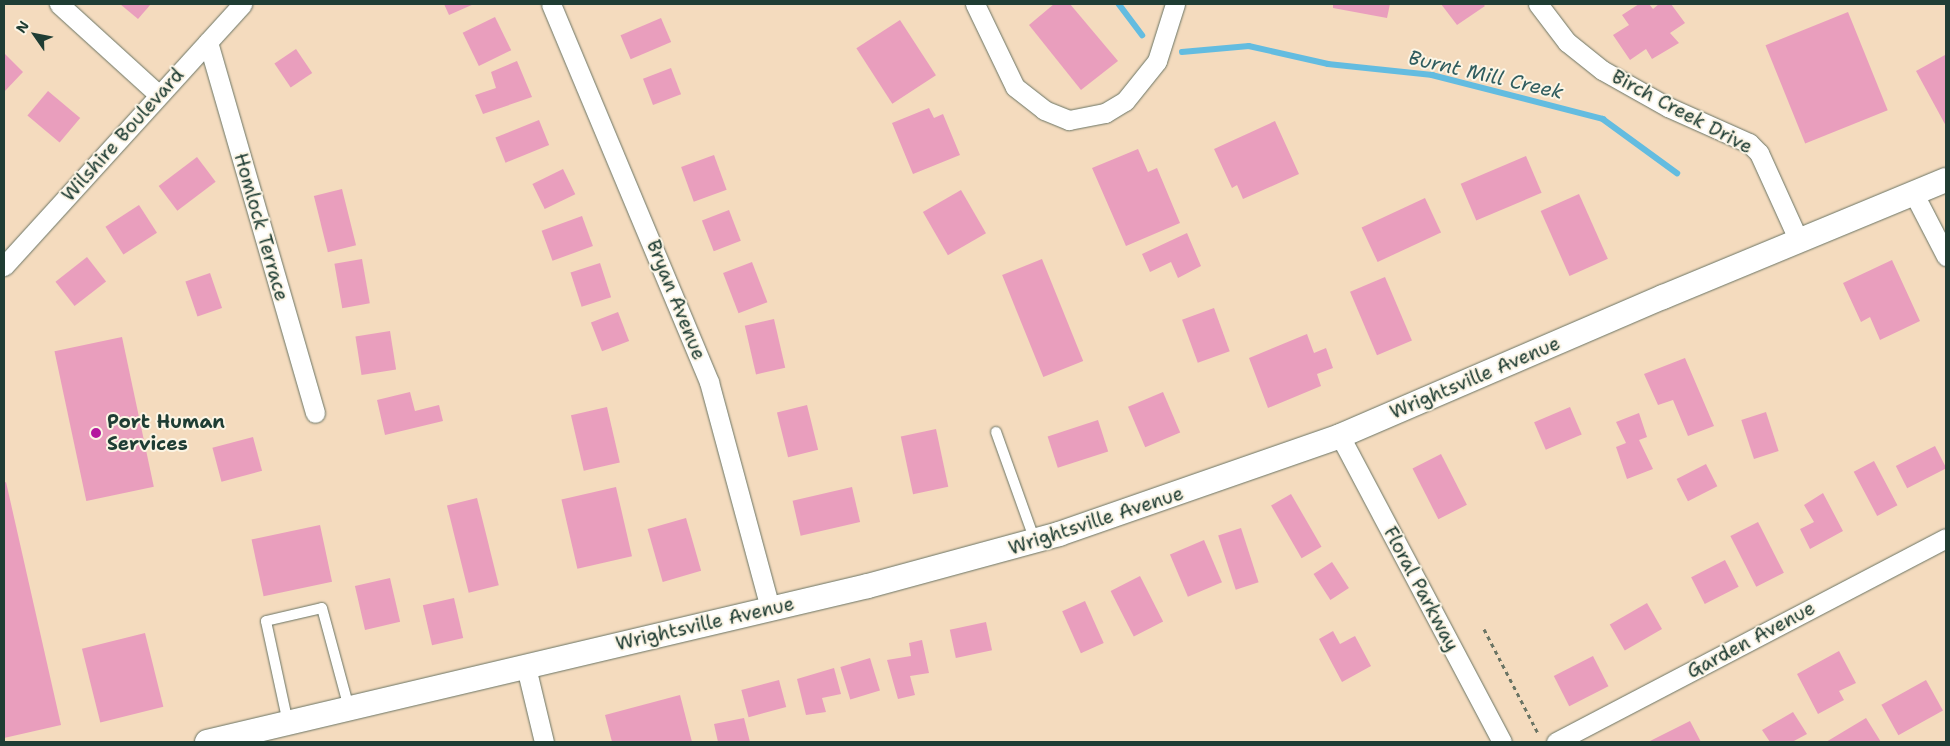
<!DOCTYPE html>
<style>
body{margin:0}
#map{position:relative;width:1950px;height:746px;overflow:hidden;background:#f4dbbe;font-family:"Shantell Sans",sans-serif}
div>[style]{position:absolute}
.stream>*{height:5.5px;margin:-2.75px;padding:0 2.75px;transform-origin:2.75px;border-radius:2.75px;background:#63bce0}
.building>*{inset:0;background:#e99ebd;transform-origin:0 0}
.path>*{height:3px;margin-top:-1.5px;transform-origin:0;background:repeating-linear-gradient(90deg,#6a7464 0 4px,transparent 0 8px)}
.roads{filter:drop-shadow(0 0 1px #6a7464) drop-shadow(0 0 1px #6a7464)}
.service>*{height:10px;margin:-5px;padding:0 5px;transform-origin:5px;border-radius:5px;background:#fff}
.minor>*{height:19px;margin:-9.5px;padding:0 9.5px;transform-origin:9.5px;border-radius:9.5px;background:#fff}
.tertiary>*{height:24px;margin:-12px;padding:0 12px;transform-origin:12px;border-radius:12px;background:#fff}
.dots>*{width:14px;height:14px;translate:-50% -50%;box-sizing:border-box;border:2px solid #fcf5e5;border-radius:50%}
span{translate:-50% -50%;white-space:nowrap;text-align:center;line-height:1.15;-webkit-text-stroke:4px #fcf5e5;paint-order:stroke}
.street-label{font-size:19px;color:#1f3d34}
.poi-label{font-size:19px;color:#1f3d34;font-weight:700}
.left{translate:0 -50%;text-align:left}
.water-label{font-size:20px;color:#305d5f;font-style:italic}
.frame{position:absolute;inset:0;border:5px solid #1f3d34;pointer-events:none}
.north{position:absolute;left:10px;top:10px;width:50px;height:50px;-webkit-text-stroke:4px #fcf5e5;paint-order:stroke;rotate:303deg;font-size:14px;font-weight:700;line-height:20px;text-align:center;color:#1f3d34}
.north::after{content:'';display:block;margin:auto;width:18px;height:22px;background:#1f3d34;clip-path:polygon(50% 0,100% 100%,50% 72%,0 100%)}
</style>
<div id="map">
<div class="stream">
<i style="left:1119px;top:4px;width:39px;rotate:53deg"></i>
<i style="left:1182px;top:52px;width:67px;rotate:-5.1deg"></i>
<i style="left:1249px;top:46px;width:81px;rotate:12.8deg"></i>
<i style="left:1328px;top:64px;width:105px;rotate:6deg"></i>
<i style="left:1432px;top:75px;width:177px;rotate:14.4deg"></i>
<i style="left:1603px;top:119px;width:92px;rotate:36.1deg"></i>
</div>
<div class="building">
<i style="clip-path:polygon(120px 4px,151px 4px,138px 19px)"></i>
<i style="clip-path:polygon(444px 4px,474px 4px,449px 15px)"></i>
<i style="clip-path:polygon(1054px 4px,1070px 4px,1118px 61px,1081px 90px,1029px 25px)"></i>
<i style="clip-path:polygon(1333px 4px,1390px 4px,1387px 18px,1333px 8px)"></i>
<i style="clip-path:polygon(1441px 4px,1483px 4px,1485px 6px,1457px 25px)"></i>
<i style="clip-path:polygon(1639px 4px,1649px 4px,1653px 9px,1659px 4px,1671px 4px,1685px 23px,1670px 33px,1679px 43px,1652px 59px,1646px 49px,1630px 60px,1613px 35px,1629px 25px,1622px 15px)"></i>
<i style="left:1848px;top:12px;width:106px;height:89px;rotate:68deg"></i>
<i style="left:495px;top:17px;width:37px;height:36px;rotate:64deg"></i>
<i style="left:661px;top:18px;width:26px;height:44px;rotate:67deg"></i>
<i style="left:900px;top:20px;width:66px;height:52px;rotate:57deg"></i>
<i style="left:296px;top:49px;width:29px;height:26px;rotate:56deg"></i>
<i style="clip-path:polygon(4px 53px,23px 72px,4px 92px)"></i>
<i style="clip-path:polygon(1945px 55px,1946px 57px,1946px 126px,1916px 71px)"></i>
<i style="clip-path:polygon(517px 61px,532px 97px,483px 114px,475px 95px,496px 88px,491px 72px)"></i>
<i style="left:671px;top:68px;width:28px;height:30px;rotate:69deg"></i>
<i style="left:48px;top:91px;width:42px;height:32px;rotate:40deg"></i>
<i style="clip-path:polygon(929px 108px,934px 118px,943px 114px,960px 155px,913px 174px,892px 123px)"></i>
<i style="left:539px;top:120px;width:27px;height:47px;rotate:68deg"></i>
<i style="clip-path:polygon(1275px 121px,1299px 174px,1243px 199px,1237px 185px,1232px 188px,1214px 149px)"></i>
<i style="clip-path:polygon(1138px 149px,1148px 172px,1157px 168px,1180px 223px,1126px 246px,1092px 168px)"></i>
<i style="left:714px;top:155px;width:37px;height:35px;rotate:70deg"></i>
<i style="left:1526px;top:156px;width:40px;height:71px;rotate:67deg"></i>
<i style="left:197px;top:157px;width:31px;height:48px;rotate:53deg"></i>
<i style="left:563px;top:169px;width:28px;height:34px;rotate:64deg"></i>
<i style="left:342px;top:189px;width:58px;height:29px;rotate:76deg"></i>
<i style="left:961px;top:190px;width:50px;height:44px;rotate:60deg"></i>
<i style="left:1579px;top:194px;width:71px;height:42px;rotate:66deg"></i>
<i style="left:1425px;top:198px;width:38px;height:70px;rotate:65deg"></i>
<i style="left:139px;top:205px;width:33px;height:40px;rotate:57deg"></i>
<i style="left:729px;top:210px;width:33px;height:29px;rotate:69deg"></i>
<i style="left:582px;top:216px;width:32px;height:43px;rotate:70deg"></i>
<i style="clip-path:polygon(1187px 233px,1201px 266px,1178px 278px,1171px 262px,1150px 272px,1142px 254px)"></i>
<i style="left:87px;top:257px;width:31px;height:40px;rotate:52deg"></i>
<i style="left:362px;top:259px;width:45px;height:28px;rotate:80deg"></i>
<i style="left:1042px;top:259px;width:110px;height:43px;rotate:68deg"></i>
<i style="clip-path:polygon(1892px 260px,1920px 321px,1880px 340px,1870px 317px,1861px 322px,1843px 283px)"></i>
<i style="left:752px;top:262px;width:43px;height:31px;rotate:69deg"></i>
<i style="left:600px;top:263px;width:36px;height:31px;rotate:72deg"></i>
<i style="left:210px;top:273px;width:37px;height:26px;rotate:71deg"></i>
<i style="left:1385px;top:277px;width:69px;height:38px;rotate:67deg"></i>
<i style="left:1214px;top:308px;width:46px;height:34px;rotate:70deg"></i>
<i style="left:618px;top:312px;width:31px;height:29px;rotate:69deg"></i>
<i style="left:774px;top:319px;width:50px;height:30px;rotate:77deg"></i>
<i style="left:390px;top:331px;width:39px;height:35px;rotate:81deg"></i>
<i style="clip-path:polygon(1307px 334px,1314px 353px,1326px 348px,1333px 368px,1317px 374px,1321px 386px,1268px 408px,1249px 358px)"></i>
<i style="left:122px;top:337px;width:153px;height:69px;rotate:78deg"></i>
<i style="clip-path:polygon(1685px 358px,1714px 426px,1688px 436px,1673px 400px,1658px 405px,1644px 374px)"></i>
<i style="clip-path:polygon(410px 392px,415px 411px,439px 405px,443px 421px,385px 435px,377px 400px)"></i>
<i style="left:1163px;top:392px;width:44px;height:38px;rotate:67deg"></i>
<i style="left:807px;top:405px;width:46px;height:31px;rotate:76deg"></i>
<i style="left:607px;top:407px;width:57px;height:37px;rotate:77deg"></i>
<i style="left:1570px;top:407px;width:30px;height:39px;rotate:67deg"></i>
<i style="left:1766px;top:412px;width:41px;height:26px;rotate:72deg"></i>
<i style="clip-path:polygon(1639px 413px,1647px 437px,1639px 440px,1653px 469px,1627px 479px,1616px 447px,1626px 443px,1616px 422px)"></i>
<i style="left:1098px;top:420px;width:33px;height:53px;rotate:72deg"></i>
<i style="left:936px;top:429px;width:59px;height:36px;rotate:78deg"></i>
<i style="left:253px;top:437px;width:35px;height:42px;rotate:75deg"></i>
<i style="left:1935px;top:446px;width:25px;height:44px;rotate:63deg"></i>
<i style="left:1441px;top:454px;width:57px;height:32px;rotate:63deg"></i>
<i style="left:1874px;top:461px;width:50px;height:23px;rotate:62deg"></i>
<i style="left:1706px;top:464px;width:25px;height:33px;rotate:63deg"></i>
<i style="clip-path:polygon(6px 482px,61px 725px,4px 738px,4px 483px)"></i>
<i style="left:616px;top:487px;width:71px;height:56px;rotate:77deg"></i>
<i style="left:852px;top:487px;width:36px;height:61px;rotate:77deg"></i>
<i style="clip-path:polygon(1823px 493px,1843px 531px,1810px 549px,1800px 529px,1814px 522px,1804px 505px)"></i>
<i style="left:1291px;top:494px;width:61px;height:23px;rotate:60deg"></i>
<i style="left:477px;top:498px;width:90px;height:31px;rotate:76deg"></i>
<i style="left:686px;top:518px;width:55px;height:40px;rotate:74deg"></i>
<i style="left:1758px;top:522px;width:57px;height:31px;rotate:63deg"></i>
<i style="left:320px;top:525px;width:58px;height:70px;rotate:78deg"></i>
<i style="left:1241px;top:528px;width:57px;height:24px;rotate:72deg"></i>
<i style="left:1204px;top:540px;width:46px;height:37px;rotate:67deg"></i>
<i style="left:1725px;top:560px;width:30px;height:38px;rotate:63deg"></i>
<i style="left:1332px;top:562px;width:31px;height:22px;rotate:57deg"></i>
<i style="left:1140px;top:576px;width:51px;height:33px;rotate:63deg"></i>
<i style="left:390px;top:578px;width:45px;height:36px;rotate:77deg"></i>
<i style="left:454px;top:598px;width:41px;height:32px;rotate:77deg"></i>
<i style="left:1085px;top:601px;width:46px;height:25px;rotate:66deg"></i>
<i style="left:1647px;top:603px;width:30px;height:43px;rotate:60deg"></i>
<i style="left:986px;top:622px;width:29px;height:37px;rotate:78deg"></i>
<i style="clip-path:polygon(1333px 631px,1340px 644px,1355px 636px,1371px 666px,1342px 682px,1319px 639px)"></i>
<i style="left:145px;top:633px;width:76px;height:65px;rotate:76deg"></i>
<i style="clip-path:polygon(922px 640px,929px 673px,910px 676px,915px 695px,898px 699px,887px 660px,911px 656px,909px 643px)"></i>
<i style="clip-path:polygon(1839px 651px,1856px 683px,1839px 691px,1844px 700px,1818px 714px,1797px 674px)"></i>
<i style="left:1593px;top:656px;width:34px;height:44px;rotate:63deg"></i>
<i style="left:870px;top:658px;width:34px;height:31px;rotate:73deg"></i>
<i style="clip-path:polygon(834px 668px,841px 694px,822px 698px,826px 712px,806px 715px,797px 679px)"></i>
<i style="left:779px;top:680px;width:28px;height:39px;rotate:75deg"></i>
<i style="left:1926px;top:680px;width:35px;height:51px;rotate:61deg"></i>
<i style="clip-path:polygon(680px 695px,692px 742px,612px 742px,605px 715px)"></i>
<i style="clip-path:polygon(1793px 712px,1807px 734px,1792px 742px,1770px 742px,1762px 730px)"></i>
<i style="clip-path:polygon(744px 718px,750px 742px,718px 742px,714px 724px)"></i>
<i style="clip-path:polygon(1866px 718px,1881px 742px,1826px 742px)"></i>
<i style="clip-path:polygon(1690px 721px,1701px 742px,1648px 742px)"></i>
</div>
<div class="path">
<i style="left:1484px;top:629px;width:119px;rotate:62.6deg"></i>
</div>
<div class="roads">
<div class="service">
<i style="left:996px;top:432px;width:116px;rotate:70.3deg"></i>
<i style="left:288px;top:723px;width:104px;rotate:-102.2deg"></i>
<i style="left:266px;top:621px;width:57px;rotate:-13.1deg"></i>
<i style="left:322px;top:608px;width:104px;rotate:74.9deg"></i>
</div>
<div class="minor">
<i style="left:59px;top:4px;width:135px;rotate:42.3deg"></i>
<i style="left:551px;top:4px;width:410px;rotate:67.3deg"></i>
<i style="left:709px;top:382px;width:234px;rotate:74.9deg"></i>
<i style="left:975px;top:4px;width:92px;rotate:64.3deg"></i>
<i style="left:1015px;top:87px;width:37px;rotate:38deg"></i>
<i style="left:1044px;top:110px;width:27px;rotate:22deg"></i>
<i style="left:1069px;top:120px;width:37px;rotate:-11deg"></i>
<i style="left:1105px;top:113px;width:23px;rotate:-31deg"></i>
<i style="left:1125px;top:101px;width:51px;rotate:-51.3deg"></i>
<i style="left:1157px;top:61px;width:60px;rotate:-72.5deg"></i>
<i style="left:1538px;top:4px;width:48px;rotate:52.7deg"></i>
<i style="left:1567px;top:42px;width:45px;rotate:38.7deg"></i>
<i style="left:1602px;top:70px;width:76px;rotate:29.3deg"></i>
<i style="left:1668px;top:107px;width:89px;rotate:24deg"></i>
<i style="left:1749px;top:143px;width:14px;rotate:45deg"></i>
<i style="left:1759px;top:153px;width:97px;rotate:65.6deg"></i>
<i style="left:208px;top:42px;width:386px;rotate:73.9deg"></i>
<i style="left:1914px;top:194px;width:70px;rotate:62.7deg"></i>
<i style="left:4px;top:266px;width:354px;rotate:-47.7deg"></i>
<i style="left:1340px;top:436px;width:346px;rotate:62.1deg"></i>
<i style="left:526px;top:667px;width:77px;rotate:76.5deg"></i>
<i style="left:1556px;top:742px;width:440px;rotate:-27.6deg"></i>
</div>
<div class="tertiary">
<i style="left:207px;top:742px;width:679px;rotate:-13.28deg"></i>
<i style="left:868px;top:586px;width:198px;rotate:-15.2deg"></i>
<i style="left:1059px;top:534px;width:298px;rotate:-19.2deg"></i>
<i style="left:1340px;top:436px;width:352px;rotate:-23.3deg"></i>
<i style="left:1663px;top:297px;width:306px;rotate:-22.5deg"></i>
</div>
</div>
<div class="dots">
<i style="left:96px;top:433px;background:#b5179e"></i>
</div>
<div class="street-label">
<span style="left:1682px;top:112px;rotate:28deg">Birch Creek Drive</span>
<span style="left:123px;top:135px;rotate:-48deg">Wilshire Boulevard</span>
<span style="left:261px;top:227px;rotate:74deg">Homlock Terrace</span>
<span style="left:676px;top:300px;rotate:68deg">Bryan Avenue</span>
<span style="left:1475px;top:378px;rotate:-23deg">Wrightsville Avenue</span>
<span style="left:1096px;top:521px;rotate:-18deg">Wrightsville Avenue</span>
<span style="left:1421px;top:589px;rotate:62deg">Floral Parkway</span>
<span style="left:705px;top:624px;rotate:-13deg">Wrightsville Avenue</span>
<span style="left:1751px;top:640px;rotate:-28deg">Garden Avenue</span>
</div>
<div class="poi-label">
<span class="left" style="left:107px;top:433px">Port Human<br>Services</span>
</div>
<div class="water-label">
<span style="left:1486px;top:75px;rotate:13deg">Burnt Mill Creek</span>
</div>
<div class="frame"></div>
<div class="north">N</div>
</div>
